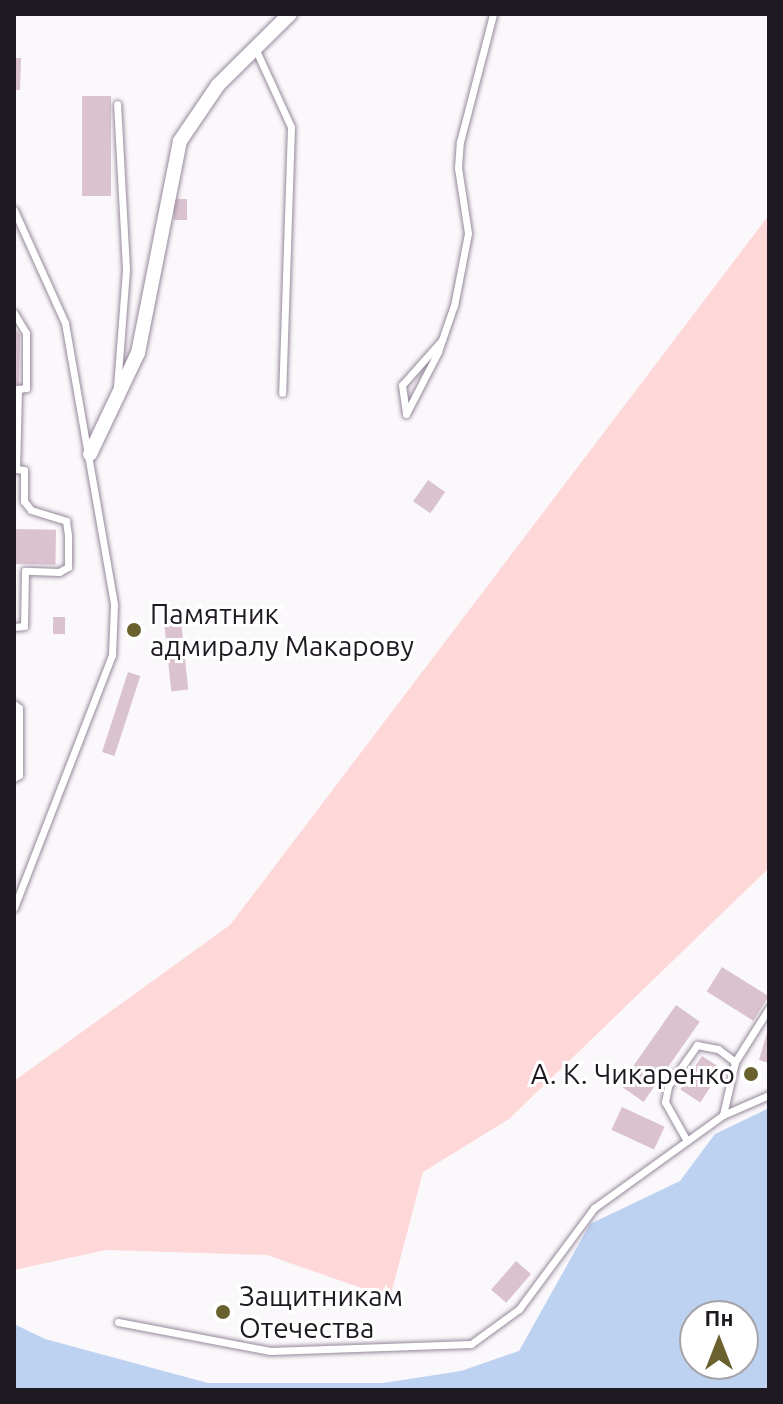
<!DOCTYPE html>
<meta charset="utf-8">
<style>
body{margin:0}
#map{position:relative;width:783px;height:1404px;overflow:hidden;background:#fbf8fc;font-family:Ubuntu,sans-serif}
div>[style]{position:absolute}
.green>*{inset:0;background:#fed7d9}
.water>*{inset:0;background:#bdd1f0}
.building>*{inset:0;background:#dac2cf;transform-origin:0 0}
.roads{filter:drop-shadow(0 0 2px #96889b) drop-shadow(0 0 2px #96889b)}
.service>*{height:7px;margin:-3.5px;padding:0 3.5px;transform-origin:3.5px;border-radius:3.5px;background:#fff}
.minor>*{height:14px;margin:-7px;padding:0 7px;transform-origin:7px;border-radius:7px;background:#fff}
.dots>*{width:22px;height:22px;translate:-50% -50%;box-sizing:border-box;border:4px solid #fff;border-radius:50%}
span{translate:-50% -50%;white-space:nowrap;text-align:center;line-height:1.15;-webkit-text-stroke:6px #fff;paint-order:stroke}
.poi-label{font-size:28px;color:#1f1921}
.left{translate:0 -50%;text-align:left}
.right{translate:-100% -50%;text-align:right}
.frame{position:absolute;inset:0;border:16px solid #1f1921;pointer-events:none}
.north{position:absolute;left:679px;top:1300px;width:80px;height:80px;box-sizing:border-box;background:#fff;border:2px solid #a5a3a6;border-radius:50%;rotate:0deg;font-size:22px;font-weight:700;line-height:32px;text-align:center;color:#1f1921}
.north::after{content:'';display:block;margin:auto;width:28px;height:36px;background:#6b612e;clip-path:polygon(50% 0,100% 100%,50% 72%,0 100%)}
</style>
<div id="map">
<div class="green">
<i style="clip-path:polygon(769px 215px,769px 868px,509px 1119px,423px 1172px,390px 1298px,267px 1255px,106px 1250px,14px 1270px,14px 1081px,230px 925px)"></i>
</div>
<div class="water">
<i style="clip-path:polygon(evenodd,769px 1108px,769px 1390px,14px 1390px,14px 1324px,45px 1339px,208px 1383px,383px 1383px,461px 1371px,519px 1351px,590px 1224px,680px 1181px,715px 1134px,769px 1108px,695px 1316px,743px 1316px,743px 1364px,695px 1364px,695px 1316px)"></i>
</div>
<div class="building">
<i style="clip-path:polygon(14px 58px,21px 58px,20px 90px,14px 90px)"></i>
<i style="left:82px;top:96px;width:29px;height:100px"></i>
<i style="left:174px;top:199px;width:13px;height:21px"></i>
<i style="clip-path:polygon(14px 328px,20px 335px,19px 385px,14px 385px)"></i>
<i style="left:428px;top:480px;width:21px;height:26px;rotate:35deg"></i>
<i style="left:14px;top:529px;width:42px;height:35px;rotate:1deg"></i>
<i style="left:53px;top:617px;width:12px;height:17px"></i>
<i style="left:181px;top:621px;width:69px;height:17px;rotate:84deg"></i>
<i style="left:128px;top:672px;width:13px;height:84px;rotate:18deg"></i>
<i style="left:722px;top:967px;width:55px;height:29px;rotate:32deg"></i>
<i style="left:676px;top:1005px;width:29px;height:98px;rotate:35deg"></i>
<i style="clip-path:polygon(768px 1029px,769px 1029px,769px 1063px,759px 1060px)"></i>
<i style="left:702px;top:1056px;width:24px;height:40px;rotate:33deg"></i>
<i style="left:622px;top:1107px;width:47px;height:25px;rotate:25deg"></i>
<i style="left:516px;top:1261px;width:20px;height:38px;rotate:41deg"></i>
</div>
<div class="roads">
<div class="service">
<i style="left:255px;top:48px;width:87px;rotate:65.5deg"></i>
<i style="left:291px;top:127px;width:266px;rotate:91.9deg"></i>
<i style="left:14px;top:210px;width:124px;rotate:65.7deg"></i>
<i style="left:65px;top:323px;width:286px;rotate:80.1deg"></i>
<i style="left:114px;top:605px;width:50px;rotate:92.3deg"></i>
<i style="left:112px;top:655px;width:271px;rotate:111.2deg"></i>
<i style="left:14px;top:313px;width:23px;rotate:59deg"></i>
<i style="left:26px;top:333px;width:55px;rotate:90deg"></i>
<i style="left:26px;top:388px;width:8px;rotate:173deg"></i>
<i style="left:18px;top:389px;width:80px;rotate:91.4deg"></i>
<i style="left:16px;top:469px;width:8px;rotate:7deg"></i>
<i style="left:24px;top:470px;width:31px;rotate:90deg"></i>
<i style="left:24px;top:501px;width:11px;rotate:52deg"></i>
<i style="left:31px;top:510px;width:37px;rotate:17deg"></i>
<i style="left:66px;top:521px;width:14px;rotate:82deg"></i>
<i style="left:68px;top:535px;width:32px;rotate:90deg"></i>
<i style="left:68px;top:567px;width:10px;rotate:151deg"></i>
<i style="left:59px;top:572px;width:34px;rotate:-178deg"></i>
<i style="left:25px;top:571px;width:55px;rotate:91deg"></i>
<i style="left:24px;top:626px;width:10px;rotate:174deg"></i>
<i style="left:442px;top:340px;width:60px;rotate:131.6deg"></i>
<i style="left:402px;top:385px;width:29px;rotate:82deg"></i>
<i style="left:406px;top:414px;width:70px;rotate:-62.7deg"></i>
<i style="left:438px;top:352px;width:13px;rotate:-72deg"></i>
<i style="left:442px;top:340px;width:36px;rotate:-71deg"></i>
<i style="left:454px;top:306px;width:74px;rotate:-79.1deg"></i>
<i style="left:468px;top:233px;width:66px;rotate:-98.7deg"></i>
<i style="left:458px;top:168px;width:26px;rotate:-86deg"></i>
<i style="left:460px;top:142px;width:132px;rotate:-75.5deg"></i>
<i style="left:117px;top:387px;width:118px;rotate:-85.6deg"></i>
<i style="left:126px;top:269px;width:165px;rotate:-93.1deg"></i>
<i style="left:14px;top:704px;width:6px;rotate:39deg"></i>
<i style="left:19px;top:708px;width:67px;rotate:90deg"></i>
<i style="left:19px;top:775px;width:6px;rotate:149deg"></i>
<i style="left:735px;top:1062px;width:64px;rotate:-57.8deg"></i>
<i style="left:687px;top:1141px;width:45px;rotate:-119.4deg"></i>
<i style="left:665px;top:1102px;width:16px;rotate:-79deg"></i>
<i style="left:668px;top:1086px;width:50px;rotate:-54.7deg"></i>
<i style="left:697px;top:1045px;width:21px;rotate:11deg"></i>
<i style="left:718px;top:1049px;width:21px;rotate:37deg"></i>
<i style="left:735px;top:1062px;width:54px;rotate:102.8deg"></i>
<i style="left:118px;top:1322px;width:155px;rotate:10.8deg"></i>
<i style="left:270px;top:1351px;width:201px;rotate:-2deg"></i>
<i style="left:471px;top:1344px;width:59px;rotate:-36.1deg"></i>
<i style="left:519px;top:1309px;width:126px;rotate:-53.4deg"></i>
<i style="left:594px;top:1208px;width:159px;rotate:-35.8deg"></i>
<i style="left:723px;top:1115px;width:50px;rotate:-23.5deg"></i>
</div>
<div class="minor">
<i style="left:90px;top:454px;width:112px;rotate:-64.6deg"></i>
<i style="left:138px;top:353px;width:216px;rotate:-78.8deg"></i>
<i style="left:180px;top:141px;width:68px;rotate:-55.8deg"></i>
<i style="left:218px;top:85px;width:101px;rotate:-44.6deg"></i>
</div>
</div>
<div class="dots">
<i style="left:134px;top:630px;background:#6b612e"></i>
<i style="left:751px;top:1074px;background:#6b612e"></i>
<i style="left:223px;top:1312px;background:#6b612e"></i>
</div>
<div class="poi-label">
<span class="left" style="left:150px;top:630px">Памятник<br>адмиралу Макарову</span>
<span class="right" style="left:735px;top:1074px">А. К. Чикаренко</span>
<span class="left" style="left:239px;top:1312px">Защитникам<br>Отечества</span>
</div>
<div class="frame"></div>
<div class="north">Пн</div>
</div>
